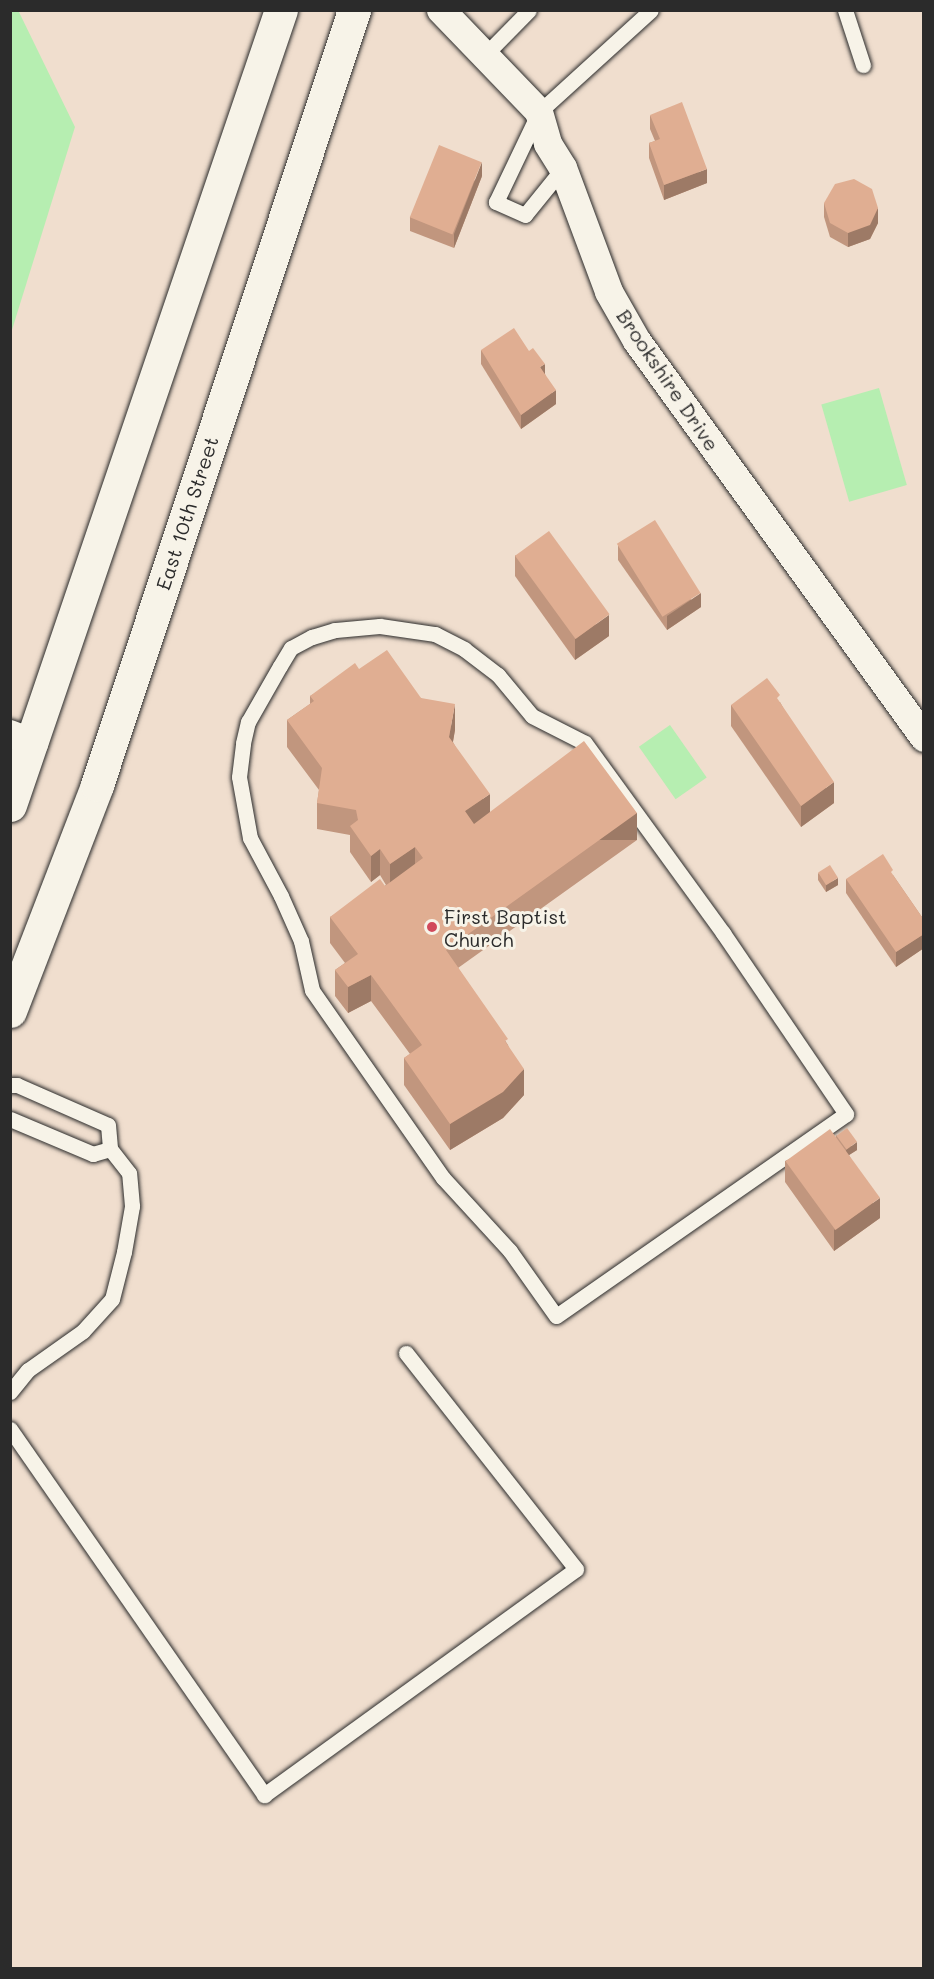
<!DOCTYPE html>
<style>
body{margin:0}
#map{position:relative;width:934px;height:1979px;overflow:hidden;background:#f0dece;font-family:Mali,sans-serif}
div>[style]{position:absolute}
.green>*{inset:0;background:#b6eeb1;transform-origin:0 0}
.roads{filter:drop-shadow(0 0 2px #2b2b2b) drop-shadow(0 0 2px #2b2b2b)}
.service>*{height:15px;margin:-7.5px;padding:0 7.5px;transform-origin:7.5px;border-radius:7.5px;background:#f7f3e8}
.minor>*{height:28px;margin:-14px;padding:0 14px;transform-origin:14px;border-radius:14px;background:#f7f3e8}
.primary>*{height:33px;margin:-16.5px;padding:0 16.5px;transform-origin:16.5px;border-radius:16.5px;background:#f7f3e8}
.wall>*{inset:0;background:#c1967e}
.shaded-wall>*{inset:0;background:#9d7a66;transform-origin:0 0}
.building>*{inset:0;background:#e0ae92;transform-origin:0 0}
.dots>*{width:16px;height:16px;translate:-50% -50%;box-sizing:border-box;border:3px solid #f7f3e8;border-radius:50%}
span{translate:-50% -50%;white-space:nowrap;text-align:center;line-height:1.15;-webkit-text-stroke:6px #f7f3e8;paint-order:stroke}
.street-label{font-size:20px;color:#2b2b2b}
.poi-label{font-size:20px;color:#2b2b2b}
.left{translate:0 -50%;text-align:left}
.frame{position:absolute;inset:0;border:12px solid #2b2b2b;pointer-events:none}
</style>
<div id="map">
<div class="green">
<i style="clip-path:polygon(18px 10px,75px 127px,11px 333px,10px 11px)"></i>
<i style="left:879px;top:388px;width:101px;height:60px;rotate:74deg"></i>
<i style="left:670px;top:725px;width:64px;height:38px;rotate:55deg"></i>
</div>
<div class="roads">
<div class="service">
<i style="left:845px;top:10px;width:58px;rotate:71.9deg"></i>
<i style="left:484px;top:56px;width:64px;rotate:-45.6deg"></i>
<i style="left:563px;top:168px;width:60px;rotate:129deg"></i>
<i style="left:525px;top:215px;width:32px;rotate:-156deg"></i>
<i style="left:496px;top:202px;width:100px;rotate:-64.5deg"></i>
<i style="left:539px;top:112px;width:151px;rotate:-42.3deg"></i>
<i style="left:380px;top:626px;width:56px;rotate:8.3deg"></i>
<i style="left:435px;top:634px;width:33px;rotate:27deg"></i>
<i style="left:464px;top:649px;width:43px;rotate:37.4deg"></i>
<i style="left:498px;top:675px;width:53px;rotate:50.3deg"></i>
<i style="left:532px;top:716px;width:59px;rotate:27deg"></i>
<i style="left:585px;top:743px;width:235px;rotate:54deg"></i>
<i style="left:723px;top:933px;width:219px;rotate:55.8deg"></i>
<i style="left:846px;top:1114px;width:353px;rotate:145.1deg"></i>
<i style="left:556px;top:1316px;width:80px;rotate:-125.3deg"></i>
<i style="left:510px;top:1251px;width:99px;rotate:-132.5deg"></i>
<i style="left:443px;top:1178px;width:229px;rotate:-124.9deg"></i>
<i style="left:312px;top:990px;width:50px;rotate:-102.7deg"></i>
<i style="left:301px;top:941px;width:49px;rotate:-114deg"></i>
<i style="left:281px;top:896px;width:66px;rotate:-118.1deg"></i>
<i style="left:250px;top:838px;width:62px;rotate:-100.2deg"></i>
<i style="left:239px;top:777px;width:34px;rotate:-83deg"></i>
<i style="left:243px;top:743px;width:22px;rotate:-77deg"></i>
<i style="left:248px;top:722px;width:64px;rotate:-60.3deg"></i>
<i style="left:280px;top:666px;width:21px;rotate:-59deg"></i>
<i style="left:291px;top:648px;width:24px;rotate:-28deg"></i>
<i style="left:312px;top:637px;width:24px;rotate:-17deg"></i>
<i style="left:335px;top:630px;width:45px;rotate:-5.1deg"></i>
<i style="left:10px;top:1085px;width:7px"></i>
<i style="left:17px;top:1085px;width:99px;rotate:23.7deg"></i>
<i style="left:108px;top:1125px;width:24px;rotate:85deg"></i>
<i style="left:110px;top:1149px;width:18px;rotate:164deg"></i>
<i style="left:93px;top:1154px;width:90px;rotate:-157.1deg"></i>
<i style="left:10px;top:1392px;width:28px;rotate:-51deg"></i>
<i style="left:28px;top:1370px;width:67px;rotate:-35.3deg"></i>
<i style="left:83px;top:1331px;width:43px;rotate:-47.8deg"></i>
<i style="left:112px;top:1299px;width:49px;rotate:-75.7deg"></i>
<i style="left:124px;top:1252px;width:47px;rotate:-80.1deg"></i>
<i style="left:132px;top:1206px;width:33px;rotate:-95deg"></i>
<i style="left:129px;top:1173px;width:31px;rotate:-128deg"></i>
<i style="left:10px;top:1429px;width:446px;rotate:55.2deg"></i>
<i style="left:264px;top:1795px;width:385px;rotate:-35.9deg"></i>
<i style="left:576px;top:1569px;width:275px;rotate:-128.2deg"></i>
</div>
<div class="minor">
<i style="left:441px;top:10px;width:141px;rotate:46.1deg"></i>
<i style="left:539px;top:112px;width:33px;rotate:74deg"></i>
<i style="left:548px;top:144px;width:28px;rotate:58deg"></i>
<i style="left:563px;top:168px;width:132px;rotate:69.6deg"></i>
<i style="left:609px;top:292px;width:56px;rotate:60.3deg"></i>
<i style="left:637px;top:341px;width:490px;rotate:54.1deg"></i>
<i style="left:10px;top:734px;width:26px;rotate:21deg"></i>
</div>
<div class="primary">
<i style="left:10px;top:805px;width:840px;rotate:-71.18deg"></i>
<i style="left:10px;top:1011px;width:242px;rotate:-68.9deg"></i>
<i style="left:97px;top:785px;width:817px;rotate:-71.65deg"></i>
</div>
</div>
<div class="wall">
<i style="clip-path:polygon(650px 115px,707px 183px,664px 200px,649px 158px,649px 143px,655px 141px,650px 129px)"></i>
<i style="clip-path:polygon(482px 176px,454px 248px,410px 231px,410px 217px)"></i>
<i style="clip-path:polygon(824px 203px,878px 223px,870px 239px,848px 247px,830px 237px,824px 217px)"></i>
<i style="clip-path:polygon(481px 350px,545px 374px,556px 404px,521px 429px,481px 364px)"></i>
<i style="clip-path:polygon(618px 545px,701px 607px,667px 630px,618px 560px)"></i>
<i style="clip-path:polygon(515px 555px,609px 636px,575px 660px,515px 576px)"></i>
<i style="clip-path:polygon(359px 669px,421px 698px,455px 730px,453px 742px,490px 812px,637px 840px,458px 968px,508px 1045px,524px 1095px,503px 1118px,450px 1150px,404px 1085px,404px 1058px,410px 1054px,371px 1001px,348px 1013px,335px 996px,335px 970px,345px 963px,330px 943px,330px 917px,386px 885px,380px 875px,371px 882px,350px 852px,350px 835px,317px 829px,317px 803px,319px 790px,287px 747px,287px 720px,310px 704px,310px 696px)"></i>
<i style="clip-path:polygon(780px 702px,834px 803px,801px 827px,731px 726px,731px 705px)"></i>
<i style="clip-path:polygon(818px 873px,838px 885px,826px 892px,818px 880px)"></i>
<i style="clip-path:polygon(893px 875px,924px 920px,924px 948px,896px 967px,846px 893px,846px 879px)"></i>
<i style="clip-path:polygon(836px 1135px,857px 1150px,849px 1155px,880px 1218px,834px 1251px,785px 1182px,785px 1161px,836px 1137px)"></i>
</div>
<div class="shaded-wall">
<i style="clip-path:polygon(482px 162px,482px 176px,454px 248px,454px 234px)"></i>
<i style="clip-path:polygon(707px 169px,707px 183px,664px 200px,664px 185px)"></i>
<i style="clip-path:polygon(878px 208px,878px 223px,870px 239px,848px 247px,848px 233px)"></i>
<i style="clip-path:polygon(545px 364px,545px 378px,540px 367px)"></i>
<i style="clip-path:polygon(556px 390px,556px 404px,521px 429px,521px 415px)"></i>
<i style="clip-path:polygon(701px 593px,701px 607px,667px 630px,667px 616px)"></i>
<i style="clip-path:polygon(609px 615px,609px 636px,575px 660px,575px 639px)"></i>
<i style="clip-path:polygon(455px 704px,455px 730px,449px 763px,449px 737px)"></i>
<i style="clip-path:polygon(834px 782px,834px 803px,801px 827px,801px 806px)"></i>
<i style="clip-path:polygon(490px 794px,490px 820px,465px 837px,465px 811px)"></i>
<i style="left:637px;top:813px;width:27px;height:235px;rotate:90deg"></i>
<i style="clip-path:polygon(415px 847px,415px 873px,390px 890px,390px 864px)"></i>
<i style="clip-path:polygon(380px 849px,380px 875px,371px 882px,371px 856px)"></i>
<i style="clip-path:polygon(838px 878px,838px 885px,826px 892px,826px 885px)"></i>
<i style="clip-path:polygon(924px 934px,924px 948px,896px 967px,896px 952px)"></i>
<i style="clip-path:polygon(371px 975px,371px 1001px,348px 1013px,348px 987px)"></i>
<i style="clip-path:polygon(524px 1069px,524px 1095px,503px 1118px,450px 1150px,450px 1124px)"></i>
<i style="clip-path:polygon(857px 1142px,857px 1150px,846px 1157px,846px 1150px)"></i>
<i style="clip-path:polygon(880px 1198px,880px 1218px,834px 1251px,834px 1230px)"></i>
</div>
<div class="building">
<i style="clip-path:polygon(682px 102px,707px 169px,664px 185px,649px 143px,660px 139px,650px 115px)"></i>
<i style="left:439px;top:145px;width:46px;height:78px;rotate:22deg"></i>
<i style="clip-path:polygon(854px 179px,872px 189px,878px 208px,870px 225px,848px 233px,830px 223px,824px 203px,835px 184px)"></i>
<i style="clip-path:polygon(514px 328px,529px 351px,533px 348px,545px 364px,540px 367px,556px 390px,521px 415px,481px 350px)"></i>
<i style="left:655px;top:520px;width:86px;height:45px;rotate:58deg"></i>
<i style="left:549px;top:531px;width:103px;height:42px;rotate:54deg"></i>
<i style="clip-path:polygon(387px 650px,421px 698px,455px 704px,449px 737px,490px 794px,465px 811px,474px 824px,584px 741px,637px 813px,446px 950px,508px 1039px,505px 1041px,524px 1069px,503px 1092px,450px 1124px,404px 1058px,422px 1045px,371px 975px,348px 987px,335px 970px,358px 954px,330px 917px,380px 879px,385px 886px,423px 858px,415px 847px,390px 864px,380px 849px,371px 856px,350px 826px,358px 820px,356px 810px,317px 803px,322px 768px,287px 720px,314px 701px,310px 696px,355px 663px,359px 669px)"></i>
<i style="clip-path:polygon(767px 678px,780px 695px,777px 698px,834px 782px,801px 806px,731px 705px)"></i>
<i style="clip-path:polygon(883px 854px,893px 870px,891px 872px,924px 920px,924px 934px,896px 952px,846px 879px)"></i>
<i style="left:830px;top:865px;width:15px;height:14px;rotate:58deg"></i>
<i style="left:847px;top:1128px;width:17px;height:13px;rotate:54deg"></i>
<i style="left:830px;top:1129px;width:85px;height:55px;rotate:54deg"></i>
</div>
<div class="dots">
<i style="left:432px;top:927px;background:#d1495b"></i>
</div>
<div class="street-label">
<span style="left:668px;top:380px;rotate:56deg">Brookshire Drive</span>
<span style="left:187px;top:513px;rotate:-72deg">East 10th Street</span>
</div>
<div class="poi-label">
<span class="left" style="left:444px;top:928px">First Baptist<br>Church</span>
</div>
<div class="frame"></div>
</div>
